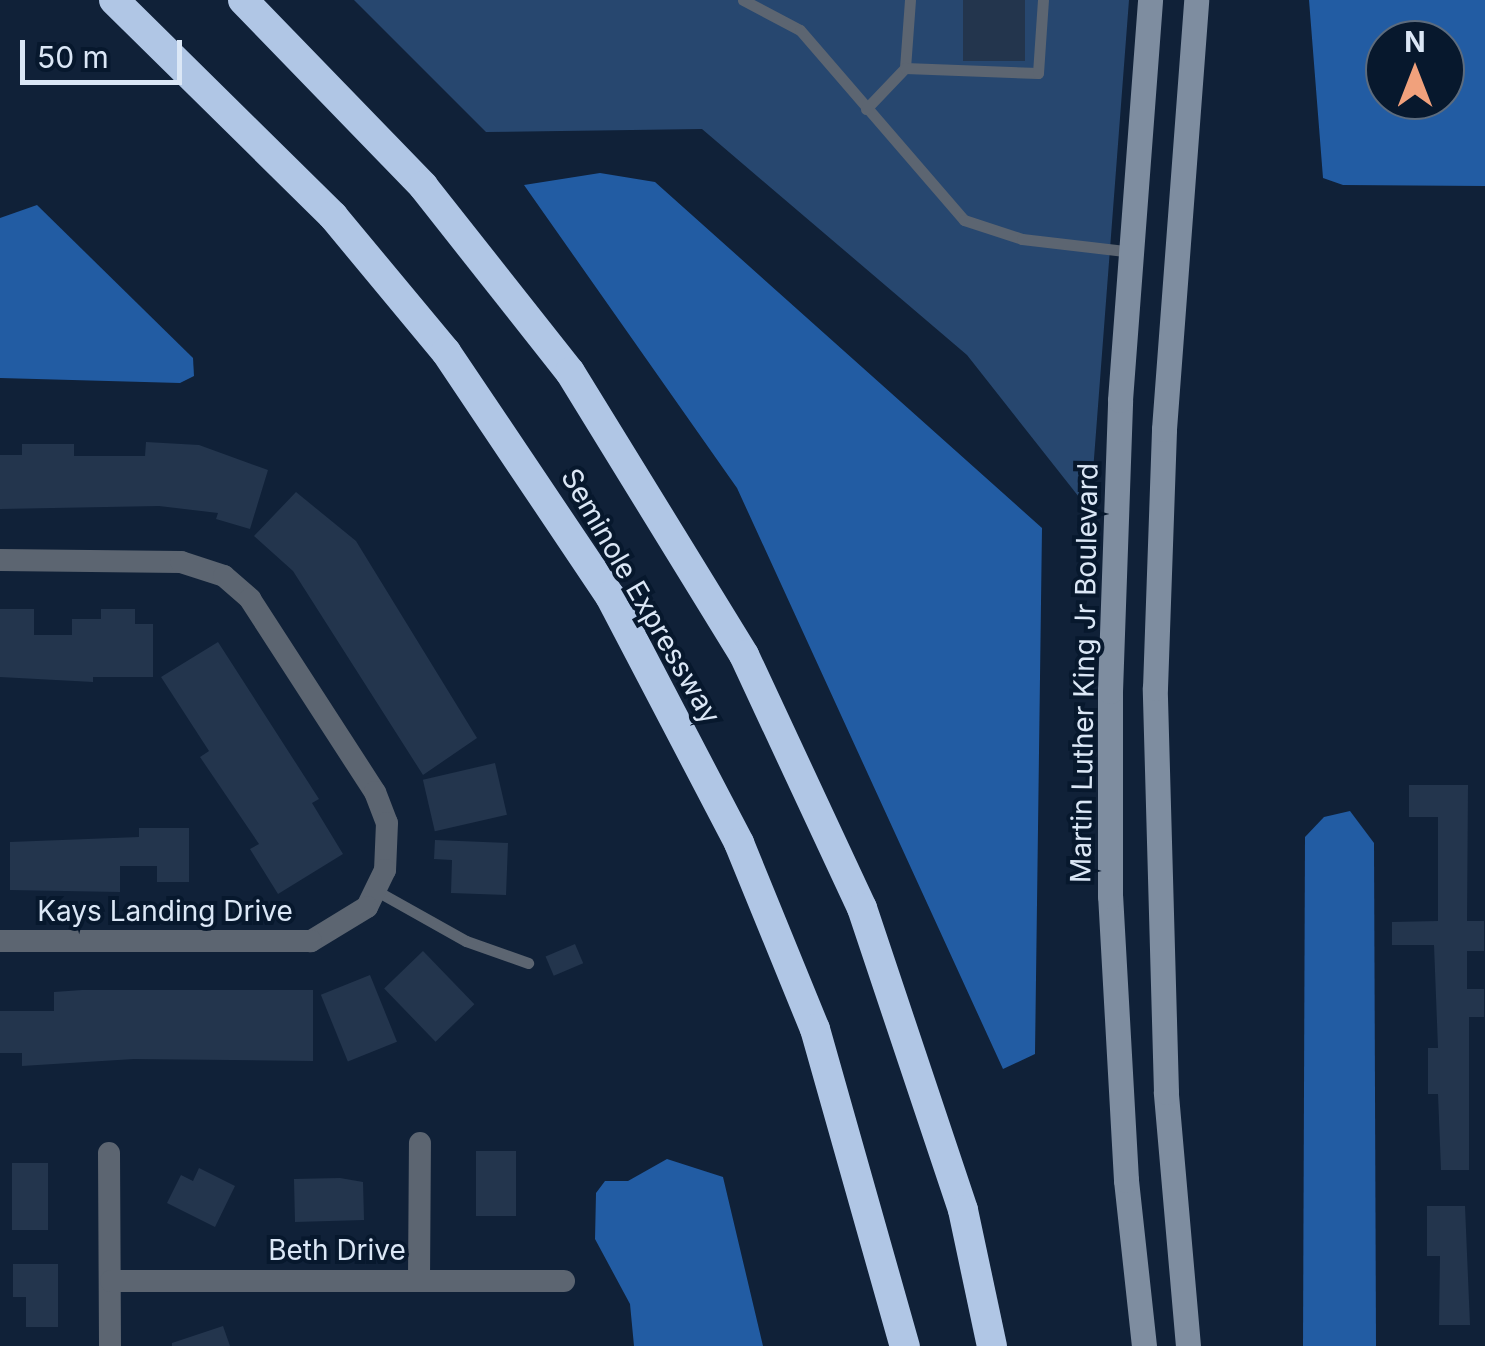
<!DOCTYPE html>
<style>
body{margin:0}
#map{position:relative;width:1485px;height:1346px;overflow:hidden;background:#102138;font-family:Inter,sans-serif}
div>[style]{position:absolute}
.green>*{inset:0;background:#27476f}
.water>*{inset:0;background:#225ca3}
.building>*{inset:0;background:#23354d;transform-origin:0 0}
.lane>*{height:11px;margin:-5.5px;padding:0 5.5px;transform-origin:5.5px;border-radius:5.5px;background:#5c6571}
.street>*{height:22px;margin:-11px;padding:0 11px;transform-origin:11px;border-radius:11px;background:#5c6571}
.secondary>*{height:25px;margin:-12.5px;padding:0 12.5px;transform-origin:12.5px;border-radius:12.5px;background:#7e8da0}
.highway>*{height:30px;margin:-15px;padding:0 15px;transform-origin:15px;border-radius:15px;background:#b0c6e5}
span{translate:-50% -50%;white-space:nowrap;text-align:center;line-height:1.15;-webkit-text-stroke:8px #07182d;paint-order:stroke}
.street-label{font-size:28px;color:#dbe7f6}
.north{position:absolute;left:1365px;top:20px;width:100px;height:100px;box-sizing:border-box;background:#07182d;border:2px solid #5c6b7d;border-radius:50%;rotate:0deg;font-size:28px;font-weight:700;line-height:40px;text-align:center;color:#dbe7f6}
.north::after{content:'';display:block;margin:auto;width:35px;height:45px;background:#f1a17c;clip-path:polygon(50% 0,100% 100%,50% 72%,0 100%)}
.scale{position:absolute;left:20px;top:40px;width:162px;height:45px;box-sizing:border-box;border:5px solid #dbe7f6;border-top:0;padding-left:12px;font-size:30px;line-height:35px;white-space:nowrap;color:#dbe7f6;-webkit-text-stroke:8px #07182d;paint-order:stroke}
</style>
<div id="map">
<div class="green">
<i style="clip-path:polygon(354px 0,1129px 0,1090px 511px,967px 355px,702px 129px,486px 132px)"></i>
</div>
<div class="water">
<i style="clip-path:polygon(evenodd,1309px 0,1485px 0,1485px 186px,1343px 185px,1323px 178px,1309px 0,1385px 40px,1445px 40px,1445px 100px,1385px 100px,1385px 40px)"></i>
<i style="clip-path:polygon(600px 173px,655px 182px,1042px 528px,1035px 1054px,1003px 1069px,737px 488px,524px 185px)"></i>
<i style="clip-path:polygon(37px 205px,193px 358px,194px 376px,180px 383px,0 378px,0 218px)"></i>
<i style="clip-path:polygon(1350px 811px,1374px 843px,1376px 1346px,1303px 1346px,1305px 837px,1324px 817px)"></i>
<i style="clip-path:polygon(667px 1159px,723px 1177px,763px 1346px,634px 1346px,630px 1304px,595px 1239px,596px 1193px,605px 1181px,628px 1181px)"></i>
</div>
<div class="building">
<i style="left:963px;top:0;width:62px;height:61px"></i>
<i style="clip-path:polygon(146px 442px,199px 445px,268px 470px,250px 529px,216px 519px,218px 513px,159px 506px,0 509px,0 455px,22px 455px,22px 444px,74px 444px,74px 456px,145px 456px)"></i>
<i style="clip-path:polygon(296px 492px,356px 541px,477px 738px,423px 775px,293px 571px,254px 536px)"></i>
<i style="clip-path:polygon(0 609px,34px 609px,34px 635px,72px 635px,72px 619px,101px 619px,101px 609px,135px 609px,135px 624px,153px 624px,153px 677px,93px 677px,93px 682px,0 677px)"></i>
<i style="clip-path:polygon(218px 642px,319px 799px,312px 803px,343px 854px,278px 894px,250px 849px,259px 844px,200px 757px,209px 751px,161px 677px)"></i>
<i style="left:495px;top:763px;width:53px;height:74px;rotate:77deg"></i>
<i style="clip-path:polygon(1409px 785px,1468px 785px,1467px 921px,1484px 921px,1484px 951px,1467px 951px,1467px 989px,1484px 989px,1484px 1017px,1469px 1017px,1469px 1170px,1441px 1170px,1438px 1094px,1428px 1094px,1428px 1048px,1438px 1048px,1434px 945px,1392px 945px,1392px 922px,1438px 921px,1438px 817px,1409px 817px)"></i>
<i style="clip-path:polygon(139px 828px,189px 828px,189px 882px,157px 882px,157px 866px,120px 866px,120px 892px,10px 890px,10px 842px,139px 837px)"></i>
<i style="clip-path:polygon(435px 840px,508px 843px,506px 895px,451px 893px,452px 860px,434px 859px)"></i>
<i style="left:575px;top:944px;width:21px;height:32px;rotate:67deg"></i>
<i style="left:423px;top:951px;width:74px;height:54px;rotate:46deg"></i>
<i style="left:370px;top:975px;width:72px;height:53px;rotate:68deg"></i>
<i style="clip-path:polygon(82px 990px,313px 990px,313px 1061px,134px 1059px,22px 1066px,22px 1053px,0 1053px,0 1011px,54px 1011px,54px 992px)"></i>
<i style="left:476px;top:1151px;width:40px;height:65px"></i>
<i style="left:12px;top:1163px;width:36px;height:67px"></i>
<i style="clip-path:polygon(199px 1168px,235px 1186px,215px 1227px,167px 1203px,181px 1175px,193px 1181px)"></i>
<i style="clip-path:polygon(340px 1178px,363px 1182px,364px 1220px,295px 1222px,294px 1179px)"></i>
<i style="clip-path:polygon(1427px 1206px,1465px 1206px,1470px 1325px,1439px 1325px,1440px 1256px,1427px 1256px)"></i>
<i style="clip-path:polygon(13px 1264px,58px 1264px,58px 1327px,26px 1327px,26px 1297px,13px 1297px)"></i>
<i style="clip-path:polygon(223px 1326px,230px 1346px,172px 1346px,172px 1343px)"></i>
</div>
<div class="lane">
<i style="left:743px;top:0;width:64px;rotate:27.8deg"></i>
<i style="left:800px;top:30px;width:251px;rotate:49.2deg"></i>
<i style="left:964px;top:220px;width:61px;rotate:18.1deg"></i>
<i style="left:1022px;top:239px;width:112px;rotate:6.7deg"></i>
<i style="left:905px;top:68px;width:68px;rotate:-85.8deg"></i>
<i style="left:866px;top:109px;width:57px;rotate:-46.4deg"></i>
<i style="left:905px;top:68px;width:133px;rotate:2.2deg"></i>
<i style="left:1038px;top:73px;width:73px;rotate:-86.1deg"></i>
<i style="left:375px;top:890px;width:104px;rotate:29.3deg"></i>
<i style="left:466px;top:941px;width:66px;rotate:19.5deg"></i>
</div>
<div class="street">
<i style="left:0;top:560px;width:181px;rotate:0.6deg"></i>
<i style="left:181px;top:562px;width:45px;rotate:18deg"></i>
<i style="left:224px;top:576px;width:35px;rotate:41deg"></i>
<i style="left:250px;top:599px;width:230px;rotate:57.1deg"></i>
<i style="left:375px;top:792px;width:33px;rotate:69deg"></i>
<i style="left:387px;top:823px;width:47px;rotate:92.4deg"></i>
<i style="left:385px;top:870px;width:41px;rotate:115.9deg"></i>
<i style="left:367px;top:907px;width:66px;rotate:148.7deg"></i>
<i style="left:311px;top:941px;width:311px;rotate:180deg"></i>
<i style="left:109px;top:1153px;width:193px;rotate:89.7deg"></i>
<i style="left:419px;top:1280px;width:137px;rotate:-89.6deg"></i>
<i style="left:111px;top:1281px;width:453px"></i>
</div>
<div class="secondary">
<i style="left:1144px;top:1346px;width:167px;rotate:-96.2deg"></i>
<i style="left:1126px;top:1180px;width:284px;rotate:-93.2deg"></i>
<i style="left:1110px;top:896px;width:205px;rotate:-90deg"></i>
<i style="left:1110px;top:691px;width:291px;rotate:-88deg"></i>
<i style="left:1120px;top:400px;width:401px;rotate:-85.7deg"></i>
<i style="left:1188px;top:1346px;width:255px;rotate:-95deg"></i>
<i style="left:1166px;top:1092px;width:404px;rotate:-91.6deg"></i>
<i style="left:1155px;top:688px;width:259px;rotate:-88deg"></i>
<i style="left:1164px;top:429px;width:430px;rotate:-85.7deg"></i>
</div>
<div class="highway">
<i style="left:114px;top:0;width:308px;rotate:44.6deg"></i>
<i style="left:333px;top:216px;width:177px;rotate:50.3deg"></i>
<i style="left:446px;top:352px;width:294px;rotate:56.1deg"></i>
<i style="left:610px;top:596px;width:279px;rotate:62.4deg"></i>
<i style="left:739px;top:843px;width:201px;rotate:67.8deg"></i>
<i style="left:815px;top:1029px;width:330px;rotate:74.2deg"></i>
<i style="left:243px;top:0;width:259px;rotate:45.9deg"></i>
<i style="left:423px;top:186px;width:237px;rotate:51.7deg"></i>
<i style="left:570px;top:372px;width:332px;rotate:58.4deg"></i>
<i style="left:744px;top:655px;width:279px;rotate:65deg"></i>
<i style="left:862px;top:908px;width:318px;rotate:71.5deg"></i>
<i style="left:963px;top:1210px;width:139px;rotate:78deg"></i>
</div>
<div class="street-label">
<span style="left:641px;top:596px;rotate:60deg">Seminole Expressway</span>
<span style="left:1084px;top:673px;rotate:-89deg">Martin Luther King Jr Boulevard</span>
<span style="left:165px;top:911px">Kays Landing Drive</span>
<span style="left:337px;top:1250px">Beth Drive</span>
</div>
<div class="north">N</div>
<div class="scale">50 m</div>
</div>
